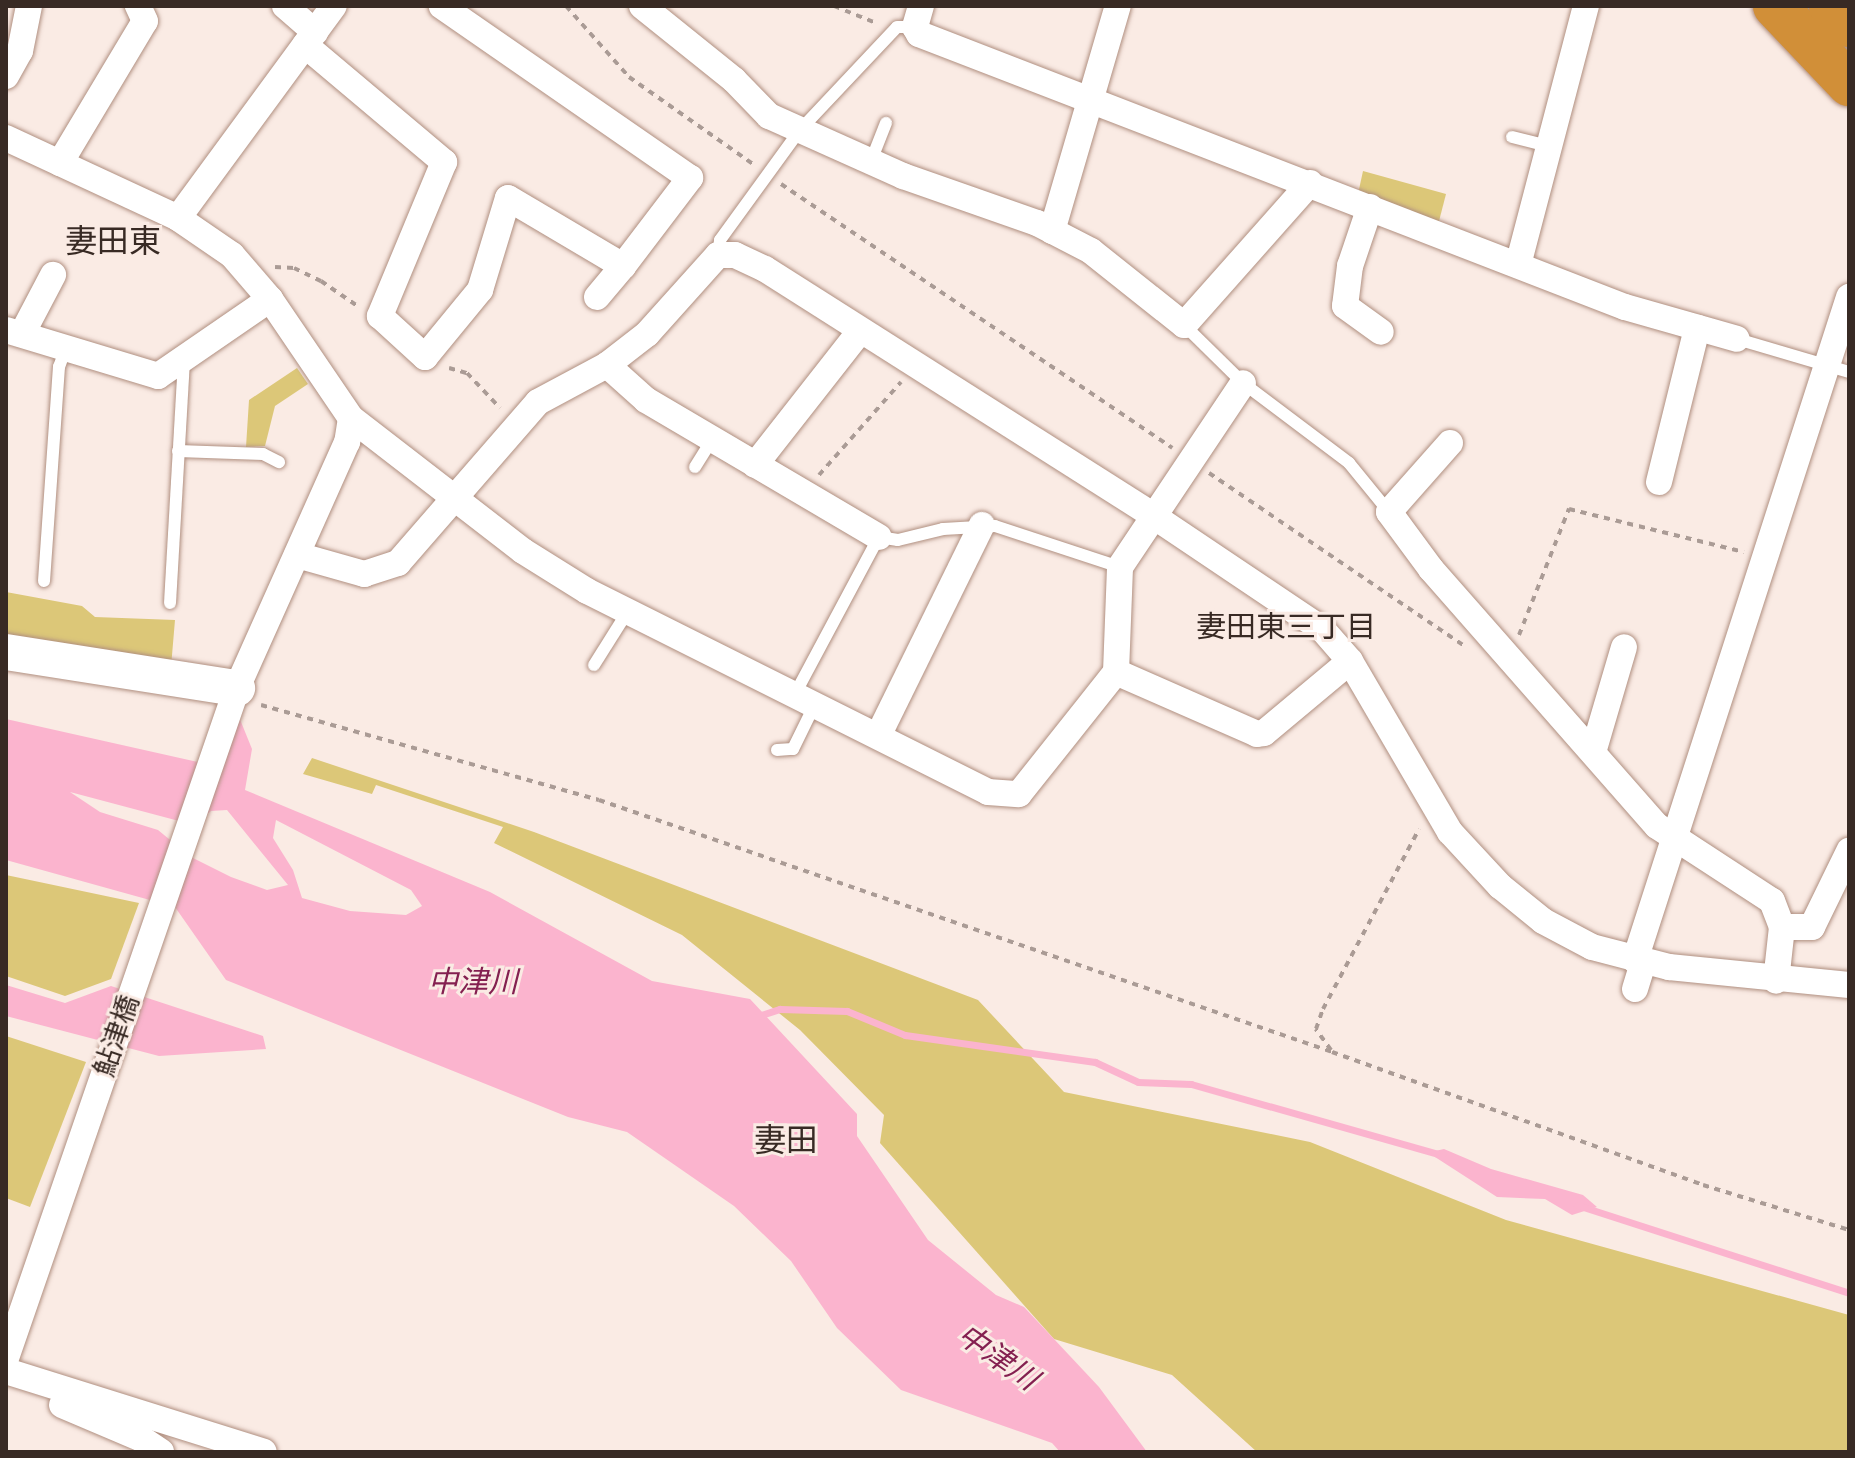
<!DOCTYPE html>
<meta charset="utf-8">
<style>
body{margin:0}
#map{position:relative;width:1855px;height:1458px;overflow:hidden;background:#faebe4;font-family:"Source Sans 3","Noto Sans JP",sans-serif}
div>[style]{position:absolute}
.green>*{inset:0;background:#dcc778}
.water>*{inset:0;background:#fbb4ce}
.stream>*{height:7px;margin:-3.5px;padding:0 3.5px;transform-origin:3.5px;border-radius:3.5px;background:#fbb4ce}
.path>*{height:4px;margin-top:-2px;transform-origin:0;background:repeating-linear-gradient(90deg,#aa9b95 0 6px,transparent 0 12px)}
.roads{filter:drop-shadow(0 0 2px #b08f80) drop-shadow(0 0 2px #b08f80)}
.lane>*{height:12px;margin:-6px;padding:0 6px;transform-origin:6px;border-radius:6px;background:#fff}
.street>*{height:26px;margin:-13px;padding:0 13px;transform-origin:13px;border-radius:13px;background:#fff}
.secondary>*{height:36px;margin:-18px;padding:0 18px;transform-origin:18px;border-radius:18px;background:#fff}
.highway>*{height:44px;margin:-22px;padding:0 22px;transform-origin:22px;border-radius:22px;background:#d18f38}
span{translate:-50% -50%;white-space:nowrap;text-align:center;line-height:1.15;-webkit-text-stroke:6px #faebe4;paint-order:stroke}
.street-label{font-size:28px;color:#382a24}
.neighbourhood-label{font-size:30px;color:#382a24}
.water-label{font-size:30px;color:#842050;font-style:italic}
.quarter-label{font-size:32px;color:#382a24}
.frame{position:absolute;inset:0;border:8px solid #382a24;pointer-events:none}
</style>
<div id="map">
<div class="green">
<i style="clip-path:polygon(1363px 171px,1446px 194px,1438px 225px,1358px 194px)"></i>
<i style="clip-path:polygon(297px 368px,308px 384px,275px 406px,265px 446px,246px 447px,249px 400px)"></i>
<i style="clip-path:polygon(6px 592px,82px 606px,95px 617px,175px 620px,171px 667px,6px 641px)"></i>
<i style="clip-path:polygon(312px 758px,534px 832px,978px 1000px,1064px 1092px,1310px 1142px,1506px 1220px,1849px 1315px,1849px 1452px,1257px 1452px,1172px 1375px,1054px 1339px,880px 1143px,884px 1115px,800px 1030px,682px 935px,494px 843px,503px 827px,376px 785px,372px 794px,303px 774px)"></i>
<i style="clip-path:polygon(6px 875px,139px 903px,111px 979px,65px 996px,6px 976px)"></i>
<i style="clip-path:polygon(6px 1036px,86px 1062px,30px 1207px,6px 1198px)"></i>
</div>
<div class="water">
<i style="clip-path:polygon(evenodd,239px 717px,252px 749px,245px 790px,490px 892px,652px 981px,750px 999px,857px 1114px,857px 1136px,928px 1240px,996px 1295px,1024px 1307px,1099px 1387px,1147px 1452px,1060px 1452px,1052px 1443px,901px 1390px,837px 1328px,791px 1261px,734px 1206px,627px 1132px,568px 1117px,226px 980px,175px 907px,6px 860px,6px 719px,220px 767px,239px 717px,70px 792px,194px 825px,211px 811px,227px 810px,288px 885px,267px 890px,231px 877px,191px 857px,158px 830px,100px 812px,70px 792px,239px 717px,276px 820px,411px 890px,422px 906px,406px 915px,350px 911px,302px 898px,293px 870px,273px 838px,276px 820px)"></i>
<i style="clip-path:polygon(6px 985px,65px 1003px,111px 986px,263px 1036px,266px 1049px,159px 1056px,6px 1016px)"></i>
<i style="clip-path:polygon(1444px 1149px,1491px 1169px,1583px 1195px,1597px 1207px,1572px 1215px,1545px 1199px,1497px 1197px,1435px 1157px,1435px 1151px)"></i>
</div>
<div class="stream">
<i style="left:758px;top:1016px;width:23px;rotate:-18deg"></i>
<i style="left:780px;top:1009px;width:67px;rotate:1.7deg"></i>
<i style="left:847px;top:1011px;width:63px;rotate:22.5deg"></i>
<i style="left:905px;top:1035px;width:192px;rotate:8.1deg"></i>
<i style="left:1095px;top:1062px;width:47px;rotate:24.9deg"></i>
<i style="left:1138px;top:1082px;width:53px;rotate:2.2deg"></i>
<i style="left:1191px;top:1084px;width:261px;rotate:15.8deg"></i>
<i style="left:1577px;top:1205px;width:286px;rotate:17.9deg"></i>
</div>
<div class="path">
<i style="left:566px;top:6px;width:95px;rotate:48.4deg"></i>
<i style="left:629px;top:77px;width:153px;rotate:35.1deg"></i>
<i style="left:834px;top:6px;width:45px;rotate:22deg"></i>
<i style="left:781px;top:184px;width:472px;rotate:34deg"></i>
<i style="left:275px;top:267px;width:19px;rotate:3deg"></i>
<i style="left:294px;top:268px;width:30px;rotate:26deg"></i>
<i style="left:321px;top:281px;width:46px;rotate:34.4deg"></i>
<i style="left:449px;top:368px;width:19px;rotate:16deg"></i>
<i style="left:467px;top:373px;width:48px;rotate:46.7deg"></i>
<i style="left:1209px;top:473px;width:307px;rotate:34.1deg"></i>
<i style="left:819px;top:475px;width:124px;rotate:-48.6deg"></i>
<i style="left:1519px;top:635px;width:136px;rotate:-68.4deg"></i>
<i style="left:1569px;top:509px;width:180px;rotate:13.8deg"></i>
<i style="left:261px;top:705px;width:351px;rotate:15.7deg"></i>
<i style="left:599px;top:800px;width:775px;rotate:18.97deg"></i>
<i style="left:1332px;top:1052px;width:394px;rotate:19.7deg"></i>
<i style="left:1703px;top:1185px;width:153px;rotate:17.1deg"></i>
<i style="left:1331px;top:1050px;width:26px;rotate:-126deg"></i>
<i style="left:1316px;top:1029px;width:21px;rotate:-71deg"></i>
<i style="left:1323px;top:1009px;width:204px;rotate:-61.9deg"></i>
</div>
<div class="roads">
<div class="lane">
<i style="left:1512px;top:137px;width:38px;rotate:14deg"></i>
<i style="left:871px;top:161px;width:41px;rotate:-68.5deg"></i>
<i style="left:718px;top:255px;width:15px;rotate:-82deg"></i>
<i style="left:720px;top:240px;width:136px;rotate:-54deg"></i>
<i style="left:800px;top:130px;width:141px;rotate:-46.7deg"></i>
<i style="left:897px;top:27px;width:18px"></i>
<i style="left:1184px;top:325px;width:83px;rotate:44.5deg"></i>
<i style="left:1243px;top:383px;width:133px;rotate:37deg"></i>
<i style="left:1349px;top:463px;width:63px;rotate:50.8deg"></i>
<i style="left:1737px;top:339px;width:117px;rotate:16.4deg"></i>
<i style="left:178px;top:451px;width:85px;rotate:2deg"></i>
<i style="left:263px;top:454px;width:18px;rotate:27deg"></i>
<i style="left:695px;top:467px;width:32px;rotate:-58deg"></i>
<i style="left:44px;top:581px;width:215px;rotate:-86deg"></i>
<i style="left:59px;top:367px;width:20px;rotate:-70deg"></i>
<i style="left:170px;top:603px;width:244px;rotate:-86.7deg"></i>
<i style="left:594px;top:665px;width:64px;rotate:-57.8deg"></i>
<i style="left:795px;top:694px;width:178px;rotate:-61.9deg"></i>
<i style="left:879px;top:537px;width:19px;rotate:9deg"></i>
<i style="left:898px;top:540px;width:46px;rotate:-13.7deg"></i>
<i style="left:943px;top:529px;width:52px;rotate:-3.3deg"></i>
<i style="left:995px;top:526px;width:132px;rotate:18.2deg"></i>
<i style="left:777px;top:750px;width:16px;rotate:-4deg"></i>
<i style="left:793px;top:749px;width:50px;rotate:-63.9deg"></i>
</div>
<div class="street">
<i style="left:285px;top:6px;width:40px;rotate:41deg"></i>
<i style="left:642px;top:6px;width:118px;rotate:38.8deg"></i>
<i style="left:734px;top:80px;width:50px;rotate:45.8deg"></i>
<i style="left:769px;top:116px;width:147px;rotate:24.1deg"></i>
<i style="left:903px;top:176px;width:142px;rotate:19.3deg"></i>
<i style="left:1037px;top:223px;width:61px;rotate:27.4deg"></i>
<i style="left:1091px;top:251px;width:119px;rotate:38.5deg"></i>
<i style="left:1184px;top:325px;width:190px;rotate:-48.4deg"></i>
<i style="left:921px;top:6px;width:22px;rotate:106deg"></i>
<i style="left:915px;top:27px;width:8px;rotate:60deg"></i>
<i style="left:919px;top:34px;width:757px;rotate:21.14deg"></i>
<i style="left:1625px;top:307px;width:116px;rotate:15.9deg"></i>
<i style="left:305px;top:45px;width:182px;rotate:40.1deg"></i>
<i style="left:444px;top:162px;width:167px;rotate:112.6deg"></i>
<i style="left:380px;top:316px;width:61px;rotate:42.3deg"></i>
<i style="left:425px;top:357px;width:87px;rotate:-50.6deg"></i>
<i style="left:480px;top:290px;width:96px;rotate:-73.1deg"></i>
<i style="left:508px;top:198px;width:134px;rotate:30.6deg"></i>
<i style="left:623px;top:266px;width:111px;rotate:-52.7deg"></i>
<i style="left:690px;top:178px;width:302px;rotate:-145.3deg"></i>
<i style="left:6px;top:76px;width:29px;rotate:-61deg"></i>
<i style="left:20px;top:51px;width:46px;rotate:-78.7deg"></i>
<i style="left:6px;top:138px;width:190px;rotate:24.9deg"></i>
<i style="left:178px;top:218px;width:65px;rotate:34.4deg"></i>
<i style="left:232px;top:255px;width:58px;rotate:49.2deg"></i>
<i style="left:270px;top:299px;width:144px;rotate:55.8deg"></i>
<i style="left:351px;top:418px;width:24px;rotate:99deg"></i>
<i style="left:347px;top:442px;width:269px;rotate:114.1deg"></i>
<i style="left:237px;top:688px;width:709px;rotate:109.02deg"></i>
<i style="left:60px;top:163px;width:165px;rotate:-59.1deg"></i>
<i style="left:145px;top:21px;width:17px;rotate:-115deg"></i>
<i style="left:1370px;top:207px;width:62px;rotate:108.7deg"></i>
<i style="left:1350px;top:266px;width:40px;rotate:97.1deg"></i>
<i style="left:1345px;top:306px;width:44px;rotate:35.8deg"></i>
<i style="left:178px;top:218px;width:263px;rotate:-53.7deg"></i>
<i style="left:1052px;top:231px;width:234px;rotate:-73.7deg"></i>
<i style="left:1518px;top:265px;width:268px;rotate:-75.3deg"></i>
<i style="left:597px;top:297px;width:40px;rotate:-50deg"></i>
<i style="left:6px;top:330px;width:159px;rotate:16.8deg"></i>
<i style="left:158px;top:376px;width:136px;rotate:-34.5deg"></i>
<i style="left:22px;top:334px;width:67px;rotate:-62.3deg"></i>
<i style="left:607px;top:365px;width:52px;rotate:41.9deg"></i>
<i style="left:646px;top:400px;width:270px;rotate:30.5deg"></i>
<i style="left:351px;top:418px;width:217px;rotate:37.7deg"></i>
<i style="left:523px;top:551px;width:75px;rotate:32deg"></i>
<i style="left:587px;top:591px;width:449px;rotate:26.6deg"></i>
<i style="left:988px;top:792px;width:31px;rotate:4deg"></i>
<i style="left:1019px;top:794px;width:156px;rotate:-51.5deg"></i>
<i style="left:1116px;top:672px;width:154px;rotate:23.7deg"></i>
<i style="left:1257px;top:734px;width:7px;rotate:-8deg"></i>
<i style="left:1264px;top:733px;width:112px;rotate:-39.9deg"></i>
<i style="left:1450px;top:443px;width:92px;rotate:131.5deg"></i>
<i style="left:1389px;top:512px;width:71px;rotate:53.6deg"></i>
<i style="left:1431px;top:569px;width:342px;rotate:48.7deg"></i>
<i style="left:1657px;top:826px;width:137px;rotate:33.1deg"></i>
<i style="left:1772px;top:901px;width:28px;rotate:69deg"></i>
<i style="left:1782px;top:927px;width:54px;rotate:96.3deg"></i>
<i style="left:755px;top:465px;width:170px;rotate:-51.9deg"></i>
<i style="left:1659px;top:482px;width:159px;rotate:-76.1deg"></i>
<i style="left:297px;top:555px;width:70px;rotate:15.8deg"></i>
<i style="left:364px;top:574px;width:36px;rotate:-18deg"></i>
<i style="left:398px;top:563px;width:213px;rotate:-49deg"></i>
<i style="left:538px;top:402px;width:78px;rotate:-28.2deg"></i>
<i style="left:607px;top:365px;width:51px;rotate:-37.8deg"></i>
<i style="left:647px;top:334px;width:106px;rotate:-48.1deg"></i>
<i style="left:718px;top:255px;width:17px"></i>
<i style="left:735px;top:255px;width:33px;rotate:25deg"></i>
<i style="left:765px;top:269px;width:459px;rotate:32.4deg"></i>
<i style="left:1152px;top:515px;width:206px;rotate:33.9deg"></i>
<i style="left:1323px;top:630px;width:41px;rotate:48.9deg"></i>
<i style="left:1350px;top:661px;width:198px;rotate:59.7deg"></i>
<i style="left:1450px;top:832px;width:74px;rotate:47.2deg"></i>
<i style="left:1500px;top:886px;width:55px;rotate:39.1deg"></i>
<i style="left:1543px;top:921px;width:55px;rotate:28deg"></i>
<i style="left:1592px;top:947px;width:80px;rotate:14.6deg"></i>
<i style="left:1669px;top:967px;width:181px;rotate:5.7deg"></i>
<i style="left:1116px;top:672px;width:105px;rotate:-87.8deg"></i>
<i style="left:1120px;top:567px;width:221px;rotate:-56.2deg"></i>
<i style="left:879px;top:734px;width:233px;rotate:-63.8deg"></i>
<i style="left:1594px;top:749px;width:106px;rotate:-73.6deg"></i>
<i style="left:1782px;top:927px;width:30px"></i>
<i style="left:1812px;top:927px;width:85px;rotate:-64deg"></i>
<i style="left:1635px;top:960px;width:697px;rotate:-72.11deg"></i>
<i style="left:1635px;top:989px;width:28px;rotate:-73deg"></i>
<i style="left:6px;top:1371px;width:270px;rotate:17.4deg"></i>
<i style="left:62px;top:1405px;width:87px;rotate:23deg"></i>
<i style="left:142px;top:1439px;width:23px;rotate:34deg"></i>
</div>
<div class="secondary">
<i style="left:6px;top:652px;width:234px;rotate:8.9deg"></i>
</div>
<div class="highway">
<i style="left:1775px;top:6px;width:108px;rotate:46.5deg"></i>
<i style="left:1831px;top:6px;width:26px;rotate:47deg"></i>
</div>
</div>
<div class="street-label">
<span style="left:117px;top:1036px;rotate:-71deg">鮎津橋</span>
</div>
<div class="neighbourhood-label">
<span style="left:1286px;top:628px">妻田東三丁目</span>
</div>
<div class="water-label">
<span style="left:473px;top:983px">中津川</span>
<span style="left:997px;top:1358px;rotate:35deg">中津川</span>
</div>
<div class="quarter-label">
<span style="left:113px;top:242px">妻田東</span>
<span style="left:786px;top:1141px">妻田</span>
</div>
<div class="frame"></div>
</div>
